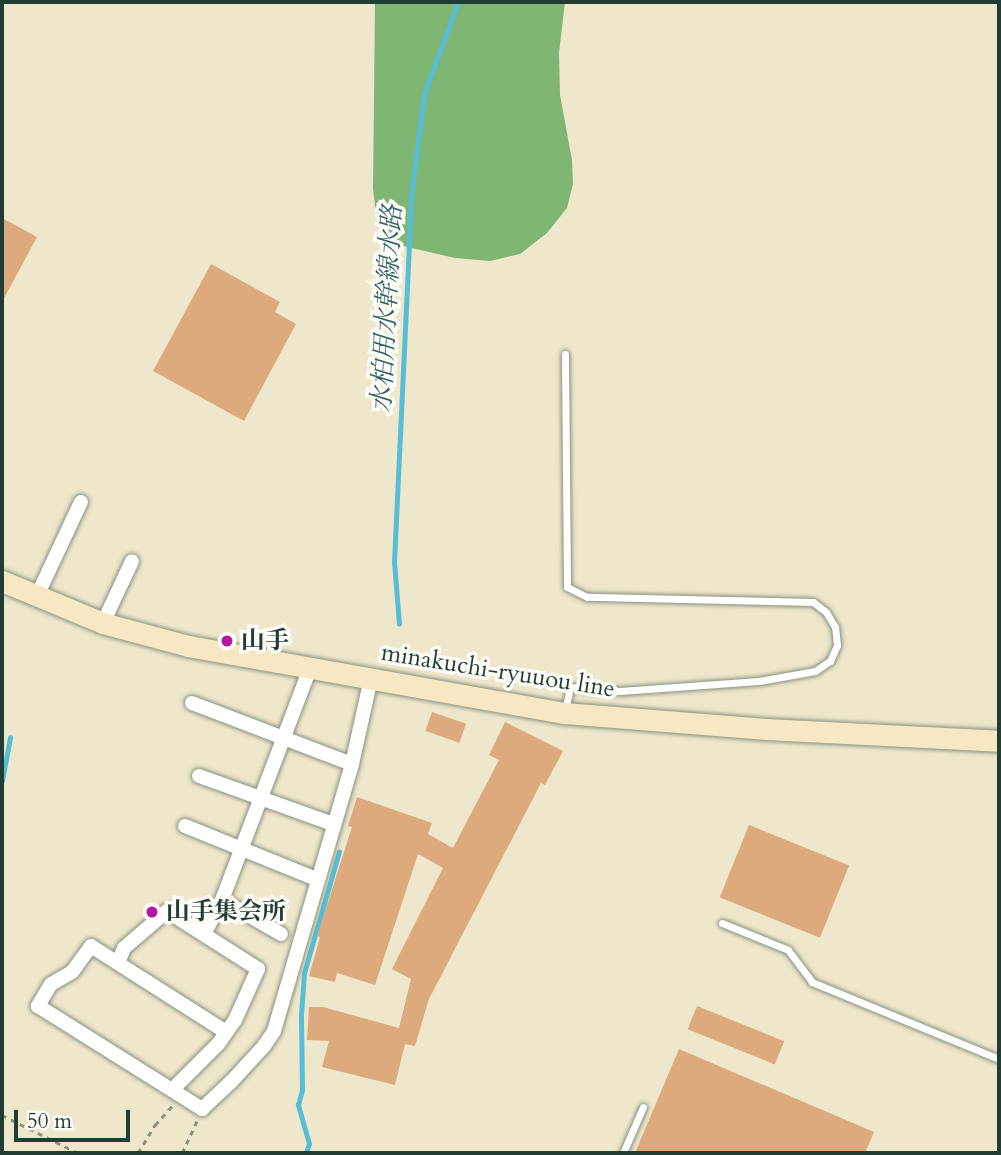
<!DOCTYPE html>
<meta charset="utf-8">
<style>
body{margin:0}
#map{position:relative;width:1001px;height:1155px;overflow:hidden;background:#efe7cb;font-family:Cardo,"Noto Serif JP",serif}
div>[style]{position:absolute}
.forest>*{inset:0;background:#7fb674}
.stream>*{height:4.5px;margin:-2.25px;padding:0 2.25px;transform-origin:2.25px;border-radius:2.25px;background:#57bed5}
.building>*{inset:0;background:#dcaa7d;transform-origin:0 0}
.path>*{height:2.5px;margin-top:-1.25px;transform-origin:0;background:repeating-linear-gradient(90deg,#879280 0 5px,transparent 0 10px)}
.roads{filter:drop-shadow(0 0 2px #879280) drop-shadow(0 0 2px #879280)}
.service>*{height:7px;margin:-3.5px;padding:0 3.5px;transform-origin:3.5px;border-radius:3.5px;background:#fff}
.minor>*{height:14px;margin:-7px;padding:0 7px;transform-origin:7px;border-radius:7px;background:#fff}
.secondary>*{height:21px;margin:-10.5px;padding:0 10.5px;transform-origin:10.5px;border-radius:10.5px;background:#f8e7c3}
.dots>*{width:19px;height:19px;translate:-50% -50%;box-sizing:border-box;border:4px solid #fdfcf7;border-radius:50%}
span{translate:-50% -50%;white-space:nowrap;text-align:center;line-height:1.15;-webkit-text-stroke:7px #fdfcf7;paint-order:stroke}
.poi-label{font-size:24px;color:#1f3d34;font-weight:700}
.left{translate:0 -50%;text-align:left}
.street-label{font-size:24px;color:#1f3d34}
.water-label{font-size:26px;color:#306464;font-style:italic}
.frame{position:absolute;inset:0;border:4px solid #1f3d34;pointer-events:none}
.scale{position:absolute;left:14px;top:1110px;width:116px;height:32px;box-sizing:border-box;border:4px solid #1f3d34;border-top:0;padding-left:9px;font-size:21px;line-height:24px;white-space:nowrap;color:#1f3d34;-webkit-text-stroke:5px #fdfcf7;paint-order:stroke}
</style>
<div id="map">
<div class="forest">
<i style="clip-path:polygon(375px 2px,565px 2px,559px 53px,560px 95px,572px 160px,573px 184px,567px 208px,547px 233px,520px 254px,490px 261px,455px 258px,403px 246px,389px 238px,377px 222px,373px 189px)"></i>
</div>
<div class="stream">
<i style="left:399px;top:624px;width:62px;rotate:-94.6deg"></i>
<i style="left:394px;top:562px;width:366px;rotate:-87.3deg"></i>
<i style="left:411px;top:196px;width:103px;rotate:-82.7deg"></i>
<i style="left:424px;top:94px;width:98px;rotate:-69.7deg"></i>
<i style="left:2px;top:781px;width:44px;rotate:-79.5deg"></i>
<i style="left:306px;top:1153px;width:9px;rotate:-72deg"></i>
<i style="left:309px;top:1144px;width:41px;rotate:-105.8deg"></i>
<i style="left:298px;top:1105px;width:16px;rotate:-75deg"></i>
<i style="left:302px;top:1090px;width:75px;rotate:-90.8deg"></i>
<i style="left:301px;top:1015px;width:42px;rotate:-85.9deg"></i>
<i style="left:304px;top:973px;width:126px;rotate:-73.9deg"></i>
</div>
<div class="building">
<i style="clip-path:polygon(2px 218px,37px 237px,2px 302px)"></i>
<i style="clip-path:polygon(211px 264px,280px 302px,275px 312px,296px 324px,244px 421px,153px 371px)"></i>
<i style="left:432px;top:712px;width:36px;height:20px;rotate:19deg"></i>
<i style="clip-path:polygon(505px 722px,563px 751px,545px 785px,541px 783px,429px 999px,415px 1046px,405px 1044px,395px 1085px,322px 1067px,329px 1041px,307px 1040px,309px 1007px,323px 1007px,399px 1028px,411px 979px,392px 969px,443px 868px,418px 854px,375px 985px,337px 973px,335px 982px,309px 976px,320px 937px,317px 936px,352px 827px,348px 826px,357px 797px,432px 823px,428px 834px,453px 848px,499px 760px,489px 755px)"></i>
<i style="left:749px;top:825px;width:108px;height:78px;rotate:22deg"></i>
<i style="left:697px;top:1006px;width:94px;height:25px;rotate:22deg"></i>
<i style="clip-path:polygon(679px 1049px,874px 1132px,865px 1153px,635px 1153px)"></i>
</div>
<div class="path">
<i style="left:2px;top:1115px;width:85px;rotate:26.6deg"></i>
<i style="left:138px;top:1153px;width:33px;rotate:-59deg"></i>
<i style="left:155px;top:1125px;width:25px;rotate:-48deg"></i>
<i style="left:182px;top:1153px;width:35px;rotate:-65deg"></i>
</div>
<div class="roads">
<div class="service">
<i style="left:565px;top:712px;width:25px;rotate:-79deg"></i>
<i style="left:570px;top:687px;width:50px;rotate:4.6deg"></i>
<i style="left:620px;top:691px;width:139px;rotate:-4.1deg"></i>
<i style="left:759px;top:681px;width:57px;rotate:-10.1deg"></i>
<i style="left:815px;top:671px;width:18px;rotate:-34deg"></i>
<i style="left:830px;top:661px;width:17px;rotate:-66deg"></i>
<i style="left:837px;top:645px;width:18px;rotate:-96deg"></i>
<i style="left:835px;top:627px;width:17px;rotate:-121deg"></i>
<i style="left:826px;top:612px;width:16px;rotate:-142deg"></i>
<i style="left:813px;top:602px;width:226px;rotate:-178.7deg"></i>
<i style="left:587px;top:597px;width:22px;rotate:-153deg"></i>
<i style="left:567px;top:587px;width:233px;rotate:-90.5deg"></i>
<i style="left:722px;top:923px;width:71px;rotate:22.2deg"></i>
<i style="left:788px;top:950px;width:40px;rotate:53deg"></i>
<i style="left:812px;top:982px;width:202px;rotate:22.4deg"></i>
<i style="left:623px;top:1153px;width:50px;rotate:-66.5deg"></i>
</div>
<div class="minor">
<i style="left:36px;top:598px;width:106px;rotate:-64.9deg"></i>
<i style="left:103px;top:623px;width:68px;rotate:-64.9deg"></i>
<i style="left:192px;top:703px;width:171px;rotate:20.9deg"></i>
<i style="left:199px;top:776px;width:142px;rotate:19.7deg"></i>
<i style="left:185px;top:826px;width:141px;rotate:22deg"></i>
<i style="left:222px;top:900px;width:68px;rotate:30deg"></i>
<i style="left:204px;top:934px;width:38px;rotate:-62deg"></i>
<i style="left:222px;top:900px;width:248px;rotate:-69.2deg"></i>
<i style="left:118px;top:963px;width:16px;rotate:-68deg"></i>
<i style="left:124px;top:948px;width:57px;rotate:-40.7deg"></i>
<i style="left:167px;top:911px;width:108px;rotate:32.5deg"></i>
<i style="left:258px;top:969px;width:56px;rotate:114.3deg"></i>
<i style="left:235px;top:1020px;width:29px;rotate:125deg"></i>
<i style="left:218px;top:1044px;width:64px;rotate:135deg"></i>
<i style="left:226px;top:1032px;width:160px;rotate:-147.5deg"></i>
<i style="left:91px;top:946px;width:32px;rotate:126deg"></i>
<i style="left:72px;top:972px;width:24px;rotate:150deg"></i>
<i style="left:51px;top:984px;width:26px;rotate:121deg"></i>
<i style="left:38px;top:1006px;width:194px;rotate:32.1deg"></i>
<i style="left:202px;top:1109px;width:40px;rotate:-43deg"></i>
<i style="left:231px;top:1082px;width:49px;rotate:-47.5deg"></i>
<i style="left:264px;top:1046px;width:18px;rotate:-56deg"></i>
<i style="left:274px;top:1031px;width:278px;rotate:-73.7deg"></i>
<i style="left:352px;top:764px;width:88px;rotate:-77.5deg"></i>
</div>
<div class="secondary">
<i style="left:2px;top:581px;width:109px;rotate:22.6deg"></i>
<i style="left:103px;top:623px;width:88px;rotate:15.1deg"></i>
<i style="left:188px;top:646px;width:382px;rotate:10.1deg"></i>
<i style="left:564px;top:713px;width:203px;rotate:4.5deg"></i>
<i style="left:766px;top:729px;width:233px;rotate:2.9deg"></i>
</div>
</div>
<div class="dots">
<i style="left:227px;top:641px;background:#b5179e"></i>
<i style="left:152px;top:912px;background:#b5179e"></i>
</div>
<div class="poi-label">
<span class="left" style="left:241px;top:641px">山手</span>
<span class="left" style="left:166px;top:912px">山手集会所</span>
</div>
<div class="street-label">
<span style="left:498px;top:671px;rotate:9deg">minakuchi-ryuuou line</span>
</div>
<div class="water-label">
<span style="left:387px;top:309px;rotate:-87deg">水柏用水幹線水路</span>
</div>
<div class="frame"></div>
<div class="scale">50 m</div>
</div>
